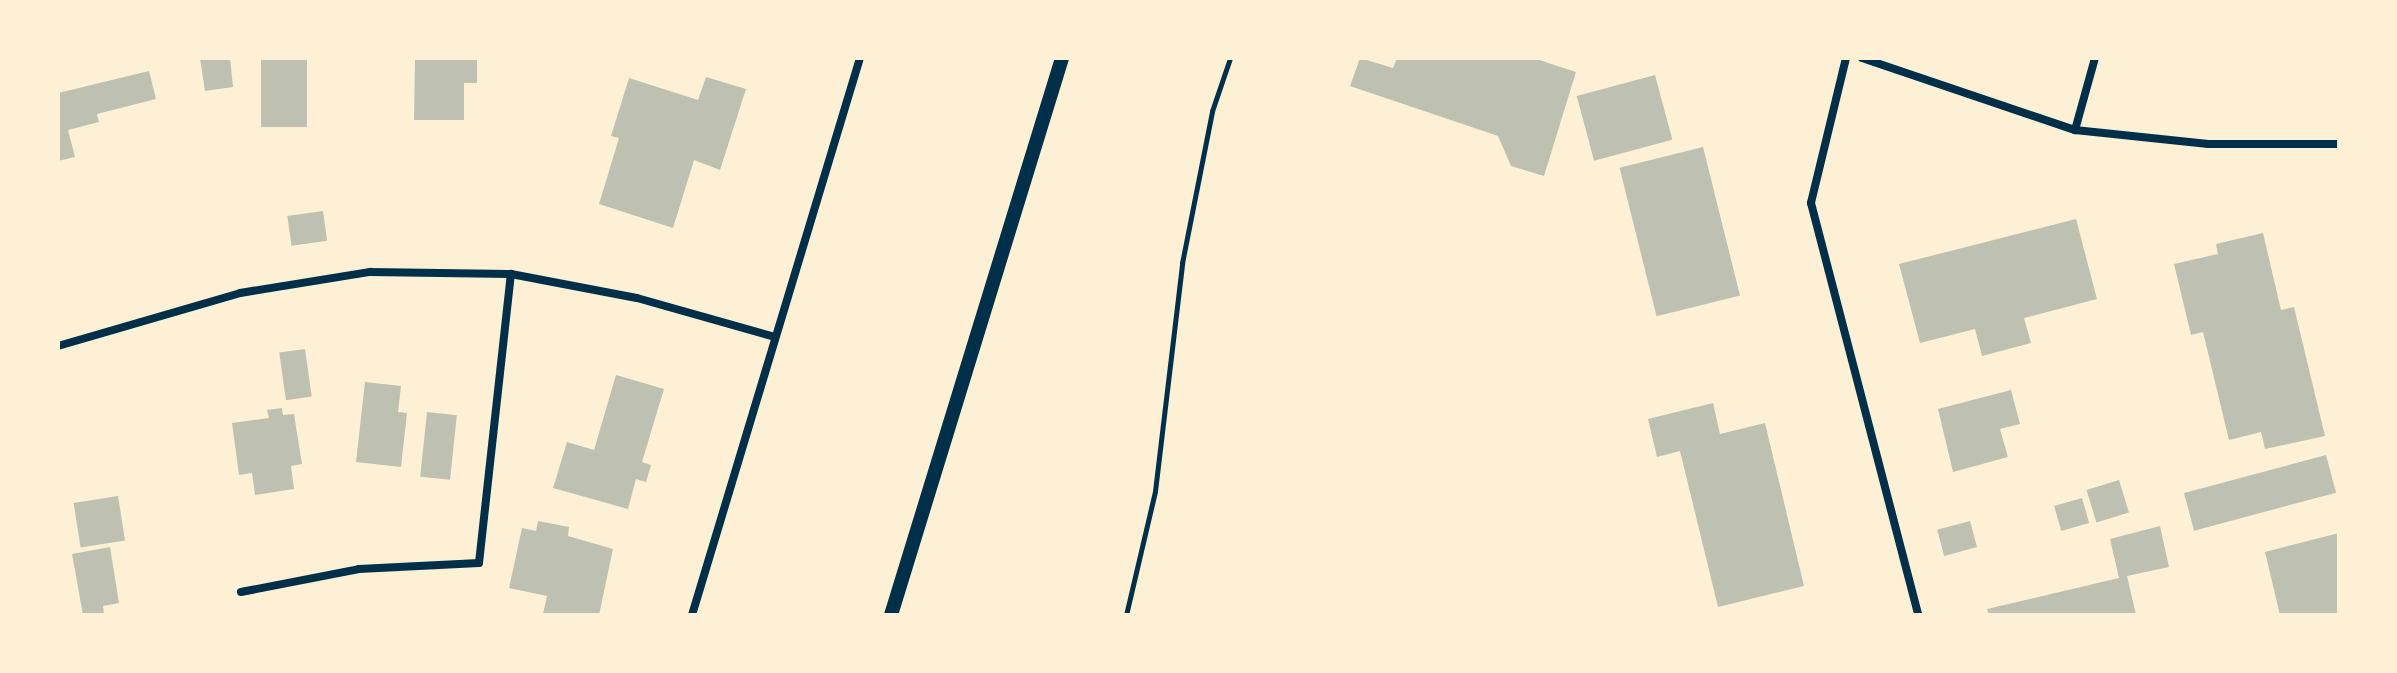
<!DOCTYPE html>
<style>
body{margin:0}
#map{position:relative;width:2397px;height:673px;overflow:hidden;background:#fdf0d5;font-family:Quicksand,sans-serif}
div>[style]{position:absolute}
.building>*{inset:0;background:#bec0b2;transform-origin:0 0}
.path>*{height:5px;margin:-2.5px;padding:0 2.5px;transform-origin:2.5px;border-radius:2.5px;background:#003049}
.minor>*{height:8px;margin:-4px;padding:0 4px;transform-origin:4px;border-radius:4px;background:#003049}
.tertiary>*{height:14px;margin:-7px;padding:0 7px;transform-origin:7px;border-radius:7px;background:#003049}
span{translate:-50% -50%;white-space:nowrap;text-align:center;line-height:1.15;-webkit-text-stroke:6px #fdf0d5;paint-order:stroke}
.frame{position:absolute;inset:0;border:60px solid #fdf0d5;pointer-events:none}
</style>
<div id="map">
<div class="building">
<i style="clip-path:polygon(200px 58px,230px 58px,233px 87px,205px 91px)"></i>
<i style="left:261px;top:58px;width:46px;height:69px"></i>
<i style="clip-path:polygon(415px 58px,477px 58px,477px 83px,464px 83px,464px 120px,414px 120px)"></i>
<i style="clip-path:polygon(1360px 58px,1393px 68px,1397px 58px,1533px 58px,1576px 72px,1544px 176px,1511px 166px,1498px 136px,1350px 86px)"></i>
<i style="clip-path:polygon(149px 71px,156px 99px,97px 114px,99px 122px,68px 130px,75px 157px,58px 161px,58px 93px)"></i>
<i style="left:1655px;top:75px;width:67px;height:81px;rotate:75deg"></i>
<i style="clip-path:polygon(706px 77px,746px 89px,720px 170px,694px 160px,673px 228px,599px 204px,619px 138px,611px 136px,629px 78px,698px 100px)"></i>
<i style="left:1703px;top:147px;width:153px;height:86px;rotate:76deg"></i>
<i style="left:323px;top:211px;width:30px;height:36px;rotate:82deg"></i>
<i style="clip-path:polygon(2076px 219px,2097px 299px,2024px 318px,2031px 343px,1982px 356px,1975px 329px,1920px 343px,1899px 264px)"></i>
<i style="clip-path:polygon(2263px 233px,2281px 310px,2294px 307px,2325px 436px,2265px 449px,2261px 432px,2229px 440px,2203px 332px,2191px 335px,2174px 264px,2218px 254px,2216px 244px)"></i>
<i style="left:305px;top:349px;width:48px;height:26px;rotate:82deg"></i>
<i style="clip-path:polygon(616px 375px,664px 389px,642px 462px,651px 465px,646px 482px,636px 479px,628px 509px,553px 488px,567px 442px,594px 450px)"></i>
<i style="clip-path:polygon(365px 382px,401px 386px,398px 412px,407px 413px,401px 467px,356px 462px)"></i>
<i style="clip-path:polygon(2011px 390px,2020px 424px,2000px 429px,2008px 457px,1953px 472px,1938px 409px)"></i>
<i style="clip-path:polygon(1713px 403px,1720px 434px,1765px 423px,1804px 586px,1718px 607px,1680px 451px,1657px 457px,1648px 419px)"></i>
<i style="clip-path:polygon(282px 408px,283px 415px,294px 414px,302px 464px,291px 466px,294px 489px,255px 495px,252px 473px,239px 475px,232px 423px,269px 418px,267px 410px)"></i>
<i style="left:427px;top:412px;width:30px;height:65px;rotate:6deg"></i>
<i style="left:2326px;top:455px;width:39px;height:147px;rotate:75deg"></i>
<i style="left:2119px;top:480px;width:34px;height:34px;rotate:73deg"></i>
<i style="left:118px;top:496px;width:45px;height:45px;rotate:81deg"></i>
<i style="left:2082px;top:498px;width:26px;height:29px;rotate:74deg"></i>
<i style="clip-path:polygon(538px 521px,569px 527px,568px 536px,613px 549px,599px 615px,543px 614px,547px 596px,509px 588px,522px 528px,536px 531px)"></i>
<i style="left:1970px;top:521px;width:27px;height:34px;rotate:75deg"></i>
<i style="clip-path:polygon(2160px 526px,2169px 567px,2127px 576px,2136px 615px,1989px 615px,1987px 609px,2119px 578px,2110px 539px)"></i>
<i style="clip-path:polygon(2339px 533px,2339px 615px,2280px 615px,2265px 552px)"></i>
<i style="clip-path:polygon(110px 547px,119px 603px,103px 606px,104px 614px,83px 615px,72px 554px)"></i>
</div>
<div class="path">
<i style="left:1126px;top:615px;width:127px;rotate:-76.8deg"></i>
<i style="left:1155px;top:491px;width:230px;rotate:-83.2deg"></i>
<i style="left:1182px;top:263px;width:155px;rotate:-78.8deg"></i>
<i style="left:1212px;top:111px;width:56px;rotate:-71.2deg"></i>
</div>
<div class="minor">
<i style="left:1846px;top:58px;width:149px;rotate:103.6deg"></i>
<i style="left:1811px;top:203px;width:426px;rotate:75.4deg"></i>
<i style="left:1862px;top:58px;width:225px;rotate:18.7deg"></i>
<i style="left:2075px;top:130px;width:134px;rotate:6deg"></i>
<i style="left:2208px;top:144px;width:131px"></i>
<i style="left:2075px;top:130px;width:75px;rotate:-74.5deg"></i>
<i style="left:58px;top:346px;width:190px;rotate:-16.2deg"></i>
<i style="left:240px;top:293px;width:132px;rotate:-9.2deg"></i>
<i style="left:370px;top:272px;width:141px;rotate:0.8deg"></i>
<i style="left:511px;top:274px;width:128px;rotate:10.8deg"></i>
<i style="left:637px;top:298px;width:143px;rotate:15.8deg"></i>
<i style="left:241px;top:592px;width:120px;rotate:-11deg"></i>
<i style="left:359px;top:569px;width:120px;rotate:-2.9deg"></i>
<i style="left:479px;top:563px;width:291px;rotate:-83.7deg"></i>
<i style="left:692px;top:615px;width:582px;rotate:-73.22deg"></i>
</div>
<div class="tertiary">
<i style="left:891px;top:615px;width:583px;rotate:-72.93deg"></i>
</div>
<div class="frame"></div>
</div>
